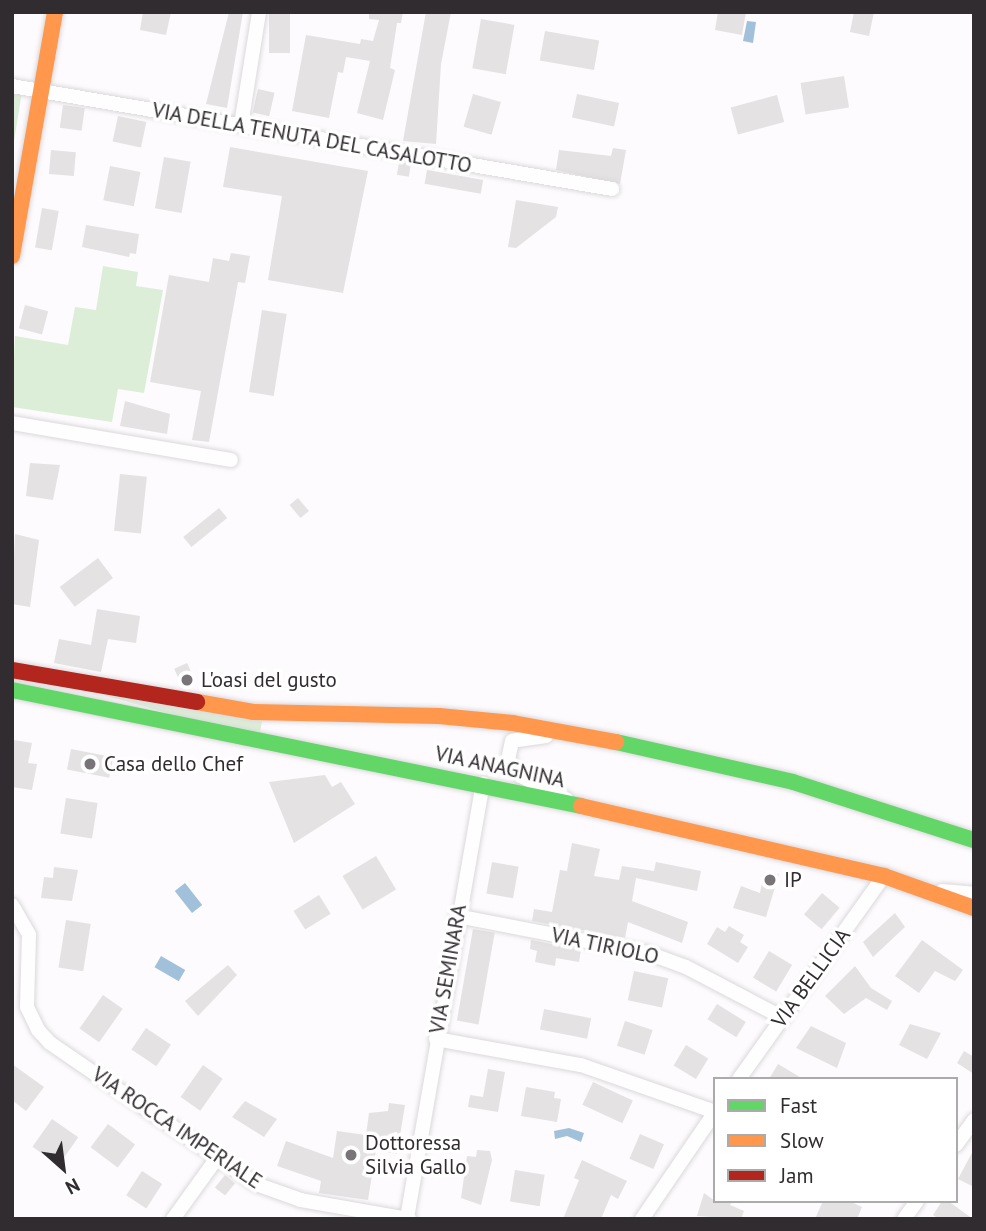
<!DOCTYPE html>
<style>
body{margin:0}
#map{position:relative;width:986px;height:1231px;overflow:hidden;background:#fdfbfd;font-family:"PT Sans",sans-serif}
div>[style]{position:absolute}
.green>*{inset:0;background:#dceed7}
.water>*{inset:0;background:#a1c1da;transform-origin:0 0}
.building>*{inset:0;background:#e4e2e2;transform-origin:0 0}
.roads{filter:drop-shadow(0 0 2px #dbd8db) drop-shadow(0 0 2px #dbd8db)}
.street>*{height:14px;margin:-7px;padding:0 7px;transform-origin:7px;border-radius:7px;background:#fffeff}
.fast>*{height:16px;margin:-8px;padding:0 8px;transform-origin:8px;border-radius:8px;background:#63d668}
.slow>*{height:16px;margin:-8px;padding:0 8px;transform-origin:8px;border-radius:8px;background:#ff974d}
.jam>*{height:16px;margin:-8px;padding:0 8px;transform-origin:8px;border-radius:8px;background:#b3261e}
.dots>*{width:19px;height:19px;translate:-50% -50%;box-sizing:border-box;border:4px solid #fff;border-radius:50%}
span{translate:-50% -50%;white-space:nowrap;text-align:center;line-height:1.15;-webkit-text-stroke:7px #fff;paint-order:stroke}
.street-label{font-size:21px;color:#302c30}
.poi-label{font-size:21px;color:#302c30}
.left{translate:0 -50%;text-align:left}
.frame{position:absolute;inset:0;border:14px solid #302c30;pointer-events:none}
.legend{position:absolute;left:713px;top:1077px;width:245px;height:126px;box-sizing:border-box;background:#fff;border:2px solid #acabac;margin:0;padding:9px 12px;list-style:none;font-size:21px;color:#302c30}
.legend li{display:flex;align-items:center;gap:14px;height:35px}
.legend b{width:35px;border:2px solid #acabac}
.north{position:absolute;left:28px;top:1133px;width:70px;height:70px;-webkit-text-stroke:5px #fff;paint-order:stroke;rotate:152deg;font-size:19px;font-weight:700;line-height:28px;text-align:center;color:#302c30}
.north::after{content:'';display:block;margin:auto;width:24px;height:32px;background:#302c30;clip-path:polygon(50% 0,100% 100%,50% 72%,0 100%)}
</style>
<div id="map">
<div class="green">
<i style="clip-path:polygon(12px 91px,22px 92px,12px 153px)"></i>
<i style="clip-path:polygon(103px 266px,138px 272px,136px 286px,163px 290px,144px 393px,118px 389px,112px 422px,12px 407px,15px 336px,68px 345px,75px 307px,96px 310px)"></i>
<i style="clip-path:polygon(100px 694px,262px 721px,260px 732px,182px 717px)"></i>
</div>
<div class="water">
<i style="clip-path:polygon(747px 21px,756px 22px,753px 43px,743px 41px)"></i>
<i style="left:185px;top:883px;width:28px;height:13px;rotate:52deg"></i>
<i style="left:161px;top:956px;width:28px;height:13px;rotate:30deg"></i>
<i style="clip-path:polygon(569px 1128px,584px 1133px,581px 1142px,567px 1136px,555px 1139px,554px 1131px)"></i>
</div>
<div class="building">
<i style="clip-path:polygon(143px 12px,171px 12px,166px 35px,140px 30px)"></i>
<i style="clip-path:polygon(229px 12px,243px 12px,227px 108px,206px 104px)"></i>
<i style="left:269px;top:12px;width:21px;height:41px"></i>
<i style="clip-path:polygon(369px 12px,403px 12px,401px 23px,397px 23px,390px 68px,395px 70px,383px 120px,357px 113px,370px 61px,346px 57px,343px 73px,338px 72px,329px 118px,292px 111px,306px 35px,360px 44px,361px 39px,373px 41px,379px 20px,369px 19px)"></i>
<i style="clip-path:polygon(426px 12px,451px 12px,441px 64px,436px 144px,403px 141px)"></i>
<i style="clip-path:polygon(718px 12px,746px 12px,742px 35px,715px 30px)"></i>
<i style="clip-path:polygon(854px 12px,874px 12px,869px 36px,850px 32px)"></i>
<i style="left:481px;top:19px;width:34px;height:50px;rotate:10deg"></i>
<i style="left:545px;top:31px;width:55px;height:30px;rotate:10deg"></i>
<i style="left:844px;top:76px;width:32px;height:44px;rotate:81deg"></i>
<i style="left:258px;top:89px;width:17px;height:24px;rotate:13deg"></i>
<i style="left:473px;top:94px;width:29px;height:34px;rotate:16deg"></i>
<i style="left:577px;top:94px;width:43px;height:24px;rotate:12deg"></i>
<i style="left:777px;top:95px;width:28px;height:48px;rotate:75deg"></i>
<i style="left:63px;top:105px;width:22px;height:23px;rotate:8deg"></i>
<i style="left:118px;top:116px;width:29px;height:26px;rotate:12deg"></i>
<i style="clip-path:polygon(230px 147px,368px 171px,343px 293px,268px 280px,282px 196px,223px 187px)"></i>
<i style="clip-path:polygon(613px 148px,626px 150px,620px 184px,556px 170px,559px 150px,611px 156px)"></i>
<i style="left:51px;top:150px;width:25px;height:24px;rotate:5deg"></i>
<i style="left:164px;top:157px;width:27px;height:52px;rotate:10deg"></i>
<i style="left:399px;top:162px;width:12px;height:13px;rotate:9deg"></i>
<i style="left:110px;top:166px;width:31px;height:35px;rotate:11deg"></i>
<i style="left:427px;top:170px;width:57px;height:14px;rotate:10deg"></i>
<i style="clip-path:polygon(516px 200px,558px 207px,556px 217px,516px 248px,508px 247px)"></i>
<i style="left:42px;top:208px;width:17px;height:40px;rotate:10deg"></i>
<i style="clip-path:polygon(86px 225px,139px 234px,136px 254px,130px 253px,129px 257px,82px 247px)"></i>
<i style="clip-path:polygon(231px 253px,250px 256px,245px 283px,238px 282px,209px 442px,192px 440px,201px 391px,150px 382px,169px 275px,209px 282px,213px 258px,229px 261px)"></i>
<i style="left:25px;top:305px;width:24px;height:24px;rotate:15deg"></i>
<i style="left:262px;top:310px;width:25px;height:83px;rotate:9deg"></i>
<i style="clip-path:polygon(125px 401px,170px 414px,167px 434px,120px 426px)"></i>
<i style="clip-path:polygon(30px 463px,60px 465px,53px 500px,26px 496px)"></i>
<i style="left:120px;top:474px;width:27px;height:57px;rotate:6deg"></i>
<i style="left:298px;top:498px;width:17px;height:11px;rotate:50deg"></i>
<i style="left:219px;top:508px;width:13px;height:46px;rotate:51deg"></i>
<i style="clip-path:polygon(15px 534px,39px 540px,30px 607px,12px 604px)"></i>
<i style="left:98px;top:558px;width:25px;height:48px;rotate:53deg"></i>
<i style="clip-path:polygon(97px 609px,140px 616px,136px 643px,108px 639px,101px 672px,54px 663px,59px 639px,91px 645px)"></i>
<i style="left:187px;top:663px;width:17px;height:14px;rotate:66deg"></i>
<i style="clip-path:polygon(14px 740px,32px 743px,28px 763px,37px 764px,32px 790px,12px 787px)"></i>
<i style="left:71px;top:749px;width:43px;height:21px;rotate:11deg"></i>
<i style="clip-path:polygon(325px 775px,332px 787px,341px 782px,355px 804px,294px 843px,269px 782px)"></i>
<i style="left:66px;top:798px;width:32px;height:36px;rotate:9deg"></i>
<i style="clip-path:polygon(572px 843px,600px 849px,594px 876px,619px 880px,622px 866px,654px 871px,656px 862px,701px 871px,697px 891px,636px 878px,632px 901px,688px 922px,682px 943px,628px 922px,625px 938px,532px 921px,534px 909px,552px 912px,560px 870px,567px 871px)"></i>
<i style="left:376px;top:856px;width:39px;height:39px;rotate:59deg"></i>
<i style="left:492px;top:862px;width:27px;height:32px;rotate:10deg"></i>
<i style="clip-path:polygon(54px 867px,78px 870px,72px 901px,41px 898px,44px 877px,53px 878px)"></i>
<i style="clip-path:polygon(764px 872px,779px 874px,766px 917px,733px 908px,741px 886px,760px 893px)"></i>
<i style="left:822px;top:893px;width:23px;height:28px;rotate:40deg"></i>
<i style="left:319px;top:895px;width:22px;height:30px;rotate:58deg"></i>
<i style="clip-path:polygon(895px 913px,905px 927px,873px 957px,863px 942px)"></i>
<i style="left:66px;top:920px;width:25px;height:48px;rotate:9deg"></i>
<i style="clip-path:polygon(729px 926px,744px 935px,740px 942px,748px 947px,738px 963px,707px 944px,717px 927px,725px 932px)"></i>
<i style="left:473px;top:929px;width:22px;height:93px;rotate:10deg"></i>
<i style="clip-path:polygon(531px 940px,581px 950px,579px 962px,556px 958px,555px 966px,535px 962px,537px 951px,530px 949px)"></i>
<i style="clip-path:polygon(922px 940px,963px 970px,955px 981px,935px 971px,919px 993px,895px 976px)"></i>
<i style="left:769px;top:951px;width:27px;height:31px;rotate:31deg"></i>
<i style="clip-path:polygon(228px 965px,237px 975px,198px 1016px,185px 1001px)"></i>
<i style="clip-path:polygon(855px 966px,871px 988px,892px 1001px,887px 1010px,866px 998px,844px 1014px,825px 996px)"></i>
<i style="left:634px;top:971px;width:35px;height:30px;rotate:12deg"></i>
<i style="left:103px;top:995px;width:24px;height:41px;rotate:35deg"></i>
<i style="left:717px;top:1004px;width:34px;height:18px;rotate:32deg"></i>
<i style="left:544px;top:1009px;width:48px;height:21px;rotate:11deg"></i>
<i style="left:625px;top:1021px;width:29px;height:26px;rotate:18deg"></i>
<i style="clip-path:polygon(910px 1024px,941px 1033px,927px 1059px,899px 1045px)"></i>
<i style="clip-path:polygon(811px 1026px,846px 1043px,837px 1068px,796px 1048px)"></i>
<i style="left:146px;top:1028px;width:30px;height:26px;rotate:34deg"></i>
<i style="left:686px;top:1045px;width:26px;height:24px;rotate:31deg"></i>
<i style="clip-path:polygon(964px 1051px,974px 1057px,974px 1074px,957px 1063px)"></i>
<i style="clip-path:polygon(12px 1064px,44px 1087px,26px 1111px,12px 1100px)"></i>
<i style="clip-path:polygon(778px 1064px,803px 1079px,769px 1079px)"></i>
<i style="left:203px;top:1065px;width:24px;height:39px;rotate:35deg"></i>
<i style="clip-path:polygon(488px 1069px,505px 1072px,498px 1112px,468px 1107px,470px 1095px,483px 1097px)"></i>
<i style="left:593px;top:1082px;width:44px;height:25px;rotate:25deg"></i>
<i style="clip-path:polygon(526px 1087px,555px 1092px,554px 1098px,561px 1099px,557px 1122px,521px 1116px)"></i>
<i style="clip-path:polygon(245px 1101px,277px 1119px,264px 1137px,232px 1117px)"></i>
<i style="clip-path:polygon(389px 1103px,405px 1105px,397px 1154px,376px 1150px,368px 1200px,319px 1193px,321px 1181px,277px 1166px,286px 1141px,333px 1158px,337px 1131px,366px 1135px,369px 1113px,388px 1111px)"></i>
<i style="left:52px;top:1119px;width:32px;height:34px;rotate:35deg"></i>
<i style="left:108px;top:1124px;width:34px;height:29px;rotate:37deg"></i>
<i style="left:640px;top:1134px;width:26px;height:27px;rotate:23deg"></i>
<i style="clip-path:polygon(974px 1149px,974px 1187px,958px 1179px)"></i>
<i style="clip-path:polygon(477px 1150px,490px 1151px,492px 1160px,481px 1205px,461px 1198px,467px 1156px,476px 1157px)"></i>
<i style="clip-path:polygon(582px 1160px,627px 1181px,618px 1199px,611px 1195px,601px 1219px,563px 1219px,579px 1180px,574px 1178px)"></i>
<i style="left:515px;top:1170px;width:30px;height:32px;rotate:9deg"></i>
<i style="left:142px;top:1171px;width:24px;height:29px;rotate:33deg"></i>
<i style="left:225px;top:1175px;width:13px;height:16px;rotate:39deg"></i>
<i style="clip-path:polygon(704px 1193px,715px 1201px,732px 1201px,730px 1205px,744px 1211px,741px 1219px,697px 1216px)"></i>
<i style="clip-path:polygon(823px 1201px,849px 1201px,862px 1207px,857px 1219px,815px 1219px)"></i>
<i style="clip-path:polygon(942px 1201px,948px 1201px,973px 1219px,939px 1219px,933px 1215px)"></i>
</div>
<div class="roads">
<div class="street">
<i style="left:12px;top:86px;width:609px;rotate:9.74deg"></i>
<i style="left:241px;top:125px;width:114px;rotate:-80.9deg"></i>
<i style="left:12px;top:423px;width:222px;rotate:9.6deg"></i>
<i style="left:546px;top:736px;width:34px;rotate:172deg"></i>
<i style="left:512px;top:741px;width:19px;rotate:102deg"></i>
<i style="left:508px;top:760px;width:21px;rotate:51deg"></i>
<i style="left:521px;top:776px;width:51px;rotate:27.1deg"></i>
<i style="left:942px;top:891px;width:32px;rotate:5deg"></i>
<i style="left:12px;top:905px;width:34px;rotate:60deg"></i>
<i style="left:29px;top:935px;width:72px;rotate:91.6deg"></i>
<i style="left:27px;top:1007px;width:25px;rotate:64deg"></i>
<i style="left:38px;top:1030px;width:18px;rotate:47deg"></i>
<i style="left:50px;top:1043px;width:250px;rotate:34.4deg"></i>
<i style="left:256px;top:1184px;width:48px;rotate:19.6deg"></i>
<i style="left:301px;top:1200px;width:110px;rotate:10deg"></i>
<i style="left:457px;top:916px;width:195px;rotate:11deg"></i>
<i style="left:648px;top:953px;width:40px;rotate:20.2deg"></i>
<i style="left:686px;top:967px;width:110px;rotate:27.7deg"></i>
<i style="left:436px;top:1039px;width:147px;rotate:10.2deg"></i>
<i style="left:581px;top:1065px;width:142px;rotate:19.3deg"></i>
<i style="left:739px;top:1079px;width:249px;rotate:-54.5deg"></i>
<i style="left:956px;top:1145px;width:31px;rotate:-54deg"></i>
<i style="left:407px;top:1218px;width:441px;rotate:-80.1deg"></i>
<i style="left:173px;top:1219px;width:75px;rotate:-54.2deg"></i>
<i style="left:642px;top:1219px;width:130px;rotate:-55.7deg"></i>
<i style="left:904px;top:1219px;width:22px;rotate:-54deg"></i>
</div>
<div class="fast">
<i style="left:12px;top:690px;width:581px;rotate:11.52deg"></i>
<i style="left:616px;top:742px;width:181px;rotate:12.7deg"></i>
<i style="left:793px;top:782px;width:190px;rotate:17.8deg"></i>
</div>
<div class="slow">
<i style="left:12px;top:256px;width:248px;rotate:-80deg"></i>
<i style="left:197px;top:702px;width:57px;rotate:10.1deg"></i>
<i style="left:253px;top:712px;width:186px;rotate:1.2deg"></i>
<i style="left:439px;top:716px;width:74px;rotate:5.4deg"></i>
<i style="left:513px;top:723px;width:105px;rotate:10.5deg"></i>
<i style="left:581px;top:806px;width:311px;rotate:13deg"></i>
<i style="left:884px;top:876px;width:96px;rotate:19.6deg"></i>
</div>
<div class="jam">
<i style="left:12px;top:670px;width:188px;rotate:9.8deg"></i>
</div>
</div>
<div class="dots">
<i style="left:187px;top:680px;background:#787478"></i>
<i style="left:90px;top:764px;background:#787478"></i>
<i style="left:770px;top:880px;background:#787478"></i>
<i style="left:351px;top:1155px;background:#787478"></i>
</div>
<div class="street-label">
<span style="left:312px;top:138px;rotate:10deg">VIA DELLA TENUTA DEL CASALOTTO</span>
<span style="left:500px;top:767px;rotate:12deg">VIA ANAGNINA</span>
<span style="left:605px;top:946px;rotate:12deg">VIA TIRIOLO</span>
<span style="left:448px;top:969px;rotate:-80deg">VIA SEMINARA</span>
<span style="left:811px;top:978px;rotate:-54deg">VIA BELLICIA</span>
<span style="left:177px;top:1128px;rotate:34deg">VIA ROCCA IMPERIALE</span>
</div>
<div class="poi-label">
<span class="left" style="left:201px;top:680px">L'oasi del gusto</span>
<span class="left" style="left:104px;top:764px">Casa dello Chef</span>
<span class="left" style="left:784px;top:880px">IP</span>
<span class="left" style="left:365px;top:1155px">Dottoressa<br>Silvia Gallo</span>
</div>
<div class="frame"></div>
<ul class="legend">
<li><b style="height:9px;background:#63d668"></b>Fast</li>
<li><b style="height:9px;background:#ff974d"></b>Slow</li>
<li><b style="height:9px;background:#b3261e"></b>Jam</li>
</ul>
<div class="north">N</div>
</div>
